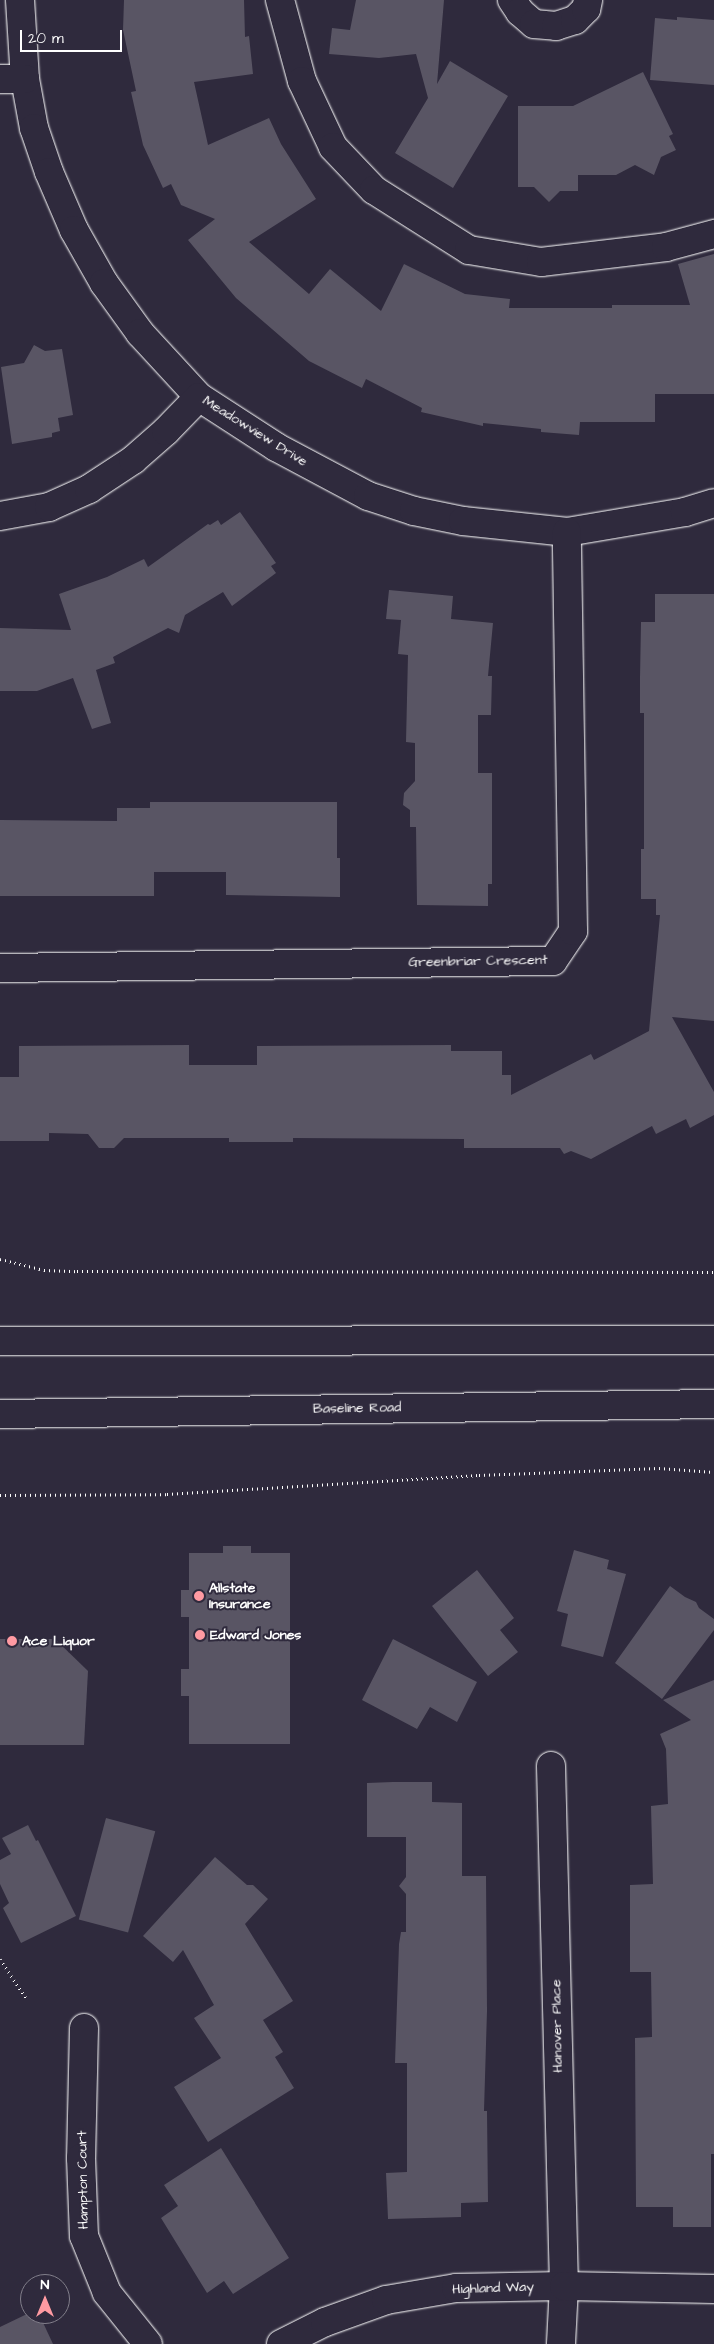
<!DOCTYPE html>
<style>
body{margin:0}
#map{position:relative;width:714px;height:2344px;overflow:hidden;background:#2f2a3d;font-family:"Architects Daughter",sans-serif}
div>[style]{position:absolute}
.building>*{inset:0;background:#595564;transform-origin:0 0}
.path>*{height:3px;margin-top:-1.5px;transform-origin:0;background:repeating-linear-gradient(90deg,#fff 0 1px,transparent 0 5px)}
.roads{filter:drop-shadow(0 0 1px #fff) drop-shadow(0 0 1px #fff)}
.minor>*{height:28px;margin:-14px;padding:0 14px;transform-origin:14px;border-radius:14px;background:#2f2a3d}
.major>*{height:28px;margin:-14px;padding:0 14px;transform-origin:14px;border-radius:14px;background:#2f2a3d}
.dots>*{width:14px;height:14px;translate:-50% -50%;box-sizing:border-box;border:2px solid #2f2a3d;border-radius:50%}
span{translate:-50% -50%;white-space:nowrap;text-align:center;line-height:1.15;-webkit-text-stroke:4px #2f2a3d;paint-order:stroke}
.street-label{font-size:14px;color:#fff}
.poi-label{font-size:14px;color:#fff;font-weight:700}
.left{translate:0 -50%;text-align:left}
.north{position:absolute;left:20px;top:2274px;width:50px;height:50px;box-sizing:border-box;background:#2f2a3d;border:1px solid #827f8b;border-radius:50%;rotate:0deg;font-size:14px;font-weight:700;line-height:20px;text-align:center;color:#fff}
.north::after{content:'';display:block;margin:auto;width:18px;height:22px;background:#ff9aa2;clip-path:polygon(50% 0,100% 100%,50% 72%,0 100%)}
.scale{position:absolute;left:20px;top:30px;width:102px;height:22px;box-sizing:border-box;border:2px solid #fff;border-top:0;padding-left:6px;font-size:15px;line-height:18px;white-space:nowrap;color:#fff;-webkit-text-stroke:4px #2f2a3d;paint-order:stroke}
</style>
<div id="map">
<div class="building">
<i style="clip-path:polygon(124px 0,244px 0,245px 37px,249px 36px,253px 74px,194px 82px,208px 145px,269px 118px,281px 144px,316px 199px,249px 242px,309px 294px,330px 269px,381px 311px,404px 264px,465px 294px,510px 299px,509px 308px,612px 308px,612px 305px,690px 305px,678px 264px,714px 254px,714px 394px,655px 394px,655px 422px,580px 422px,579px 435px,541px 432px,541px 429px,483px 423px,483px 426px,421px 412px,422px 408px,366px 379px,362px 388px,309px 361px,236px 298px,188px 240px,215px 219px,181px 205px,171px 184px,163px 188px,143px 145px,131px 92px,136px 91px,123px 30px)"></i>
<i style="clip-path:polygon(356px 0,444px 0,437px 84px,450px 61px,508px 96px,453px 188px,395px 153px,428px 98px,416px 54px,379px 58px,329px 54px,332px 28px,350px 30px)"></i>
<i style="clip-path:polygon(677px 17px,714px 20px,714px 85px,650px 80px,655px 18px,677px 20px)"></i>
<i style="clip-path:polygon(643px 72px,673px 134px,669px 136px,676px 150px,661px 157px,654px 175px,635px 165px,616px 175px,578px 175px,578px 191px,560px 191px,549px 202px,534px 187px,518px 187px,518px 106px,573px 106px)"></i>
<i style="clip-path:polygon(34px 345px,45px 351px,62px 349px,73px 415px,58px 418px,60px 431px,52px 433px,52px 437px,12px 444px,1px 367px,24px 363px)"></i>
<i style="clip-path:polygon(240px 512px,276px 563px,271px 566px,276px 573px,232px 606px,223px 592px,185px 615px,179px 633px,168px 628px,113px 657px,115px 663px,96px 670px,111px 723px,92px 729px,73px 678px,37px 691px,0 691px,0 628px,71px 630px,59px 594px,107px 577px,144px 559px,148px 567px,208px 524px,210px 525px,218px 520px,221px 525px)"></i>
<i style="clip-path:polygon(389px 590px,453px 596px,451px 619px,493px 623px,488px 676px,492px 676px,491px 715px,478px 715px,478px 773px,492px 773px,492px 884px,488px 884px,488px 906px,417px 905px,416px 827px,410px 827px,410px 810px,403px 805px,404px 793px,415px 781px,415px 743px,406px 742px,408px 655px,398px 654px,401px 620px,386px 619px)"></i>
<i style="clip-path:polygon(655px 594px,714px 594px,714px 1021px,672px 1017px,714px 1092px,714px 1115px,690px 1128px,686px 1119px,656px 1134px,652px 1126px,591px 1159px,571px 1151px,564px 1154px,560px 1148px,464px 1148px,464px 1139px,293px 1138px,293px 1142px,229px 1142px,229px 1138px,124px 1138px,114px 1148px,99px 1148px,88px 1134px,49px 1133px,49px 1141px,0 1141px,0 1077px,19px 1077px,19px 1046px,189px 1045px,189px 1065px,257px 1065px,257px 1046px,451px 1045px,451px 1051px,502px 1051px,502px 1075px,511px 1075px,511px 1095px,591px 1054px,594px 1060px,649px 1031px,660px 915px,656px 915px,656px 899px,641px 899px,641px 849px,644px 849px,644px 713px,640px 713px,640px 678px,641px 622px,655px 622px)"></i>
<i style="clip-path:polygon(150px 802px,337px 802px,337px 858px,340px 858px,340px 897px,226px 895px,226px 872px,154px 872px,154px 896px,0 896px,0 820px,117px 821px,117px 808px,150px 808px)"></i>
<i style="clip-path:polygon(223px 1546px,251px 1546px,251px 1553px,290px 1553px,290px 1744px,189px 1744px,189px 1696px,181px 1696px,181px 1669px,189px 1669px,189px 1617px,181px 1617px,181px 1590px,189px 1590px,189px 1553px,223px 1553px)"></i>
<i style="clip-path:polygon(574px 1550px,609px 1560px,607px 1569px,626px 1574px,603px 1657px,561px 1646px,568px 1614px,557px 1611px)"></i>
<i style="clip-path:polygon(477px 1570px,514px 1618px,500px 1630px,518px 1652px,488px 1676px,432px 1606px)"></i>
<i style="clip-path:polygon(670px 1586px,685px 1597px,696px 1602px,699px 1608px,714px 1619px,714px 1630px,662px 1699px,615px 1663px)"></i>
<i style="clip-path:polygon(0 1639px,55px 1639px,88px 1671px,84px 1745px,0 1745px)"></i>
<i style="clip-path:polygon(393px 1639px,477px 1682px,457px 1722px,430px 1707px,417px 1729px,362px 1700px)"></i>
<i style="clip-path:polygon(714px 1680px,714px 2154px,711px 2154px,711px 2227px,673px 2227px,673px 2207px,636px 2207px,635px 2038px,652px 2037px,651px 1972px,630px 1972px,630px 1885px,653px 1884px,651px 1806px,668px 1804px,666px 1749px,660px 1734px,691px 1720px,663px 1700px)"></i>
<i style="clip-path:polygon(393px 1782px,432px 1782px,432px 1802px,462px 1803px,462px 1876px,486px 1876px,487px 2011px,484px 2111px,487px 2111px,488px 2202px,461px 2203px,461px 2217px,388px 2219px,386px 2173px,407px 2172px,407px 2063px,395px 2063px,399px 1944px,401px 1932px,406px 1932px,406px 1894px,399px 1886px,406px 1877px,406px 1837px,367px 1837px,367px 1783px)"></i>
<i style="left:106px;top:1818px;width:51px;height:105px;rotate:15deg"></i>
<i style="clip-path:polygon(28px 1825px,36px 1841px,38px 1840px,76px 1916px,21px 1943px,3px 1908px,9px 1903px,0 1884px,0 1860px,11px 1854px,2px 1838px)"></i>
<i style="clip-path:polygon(215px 1857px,247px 1885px,253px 1885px,268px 1899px,245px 1924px,293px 2001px,263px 2020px,283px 2052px,275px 2057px,294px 2088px,208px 2142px,174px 2087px,221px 2058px,194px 2018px,214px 2005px,183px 1950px,173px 1962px,143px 1936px)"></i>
<i style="clip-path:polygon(221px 2148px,289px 2258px,233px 2294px,224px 2281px,207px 2293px,161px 2218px,178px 2206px,164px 2185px)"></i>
<i style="clip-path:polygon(27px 2314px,39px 2314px,53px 2344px,0 2344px,0 2327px)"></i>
</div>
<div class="path">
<i style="left:0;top:1259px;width:45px;rotate:14deg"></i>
<i style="left:44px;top:1270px;width:33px;rotate:2deg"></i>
<i style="left:77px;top:1271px;width:637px;rotate:0.09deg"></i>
<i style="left:0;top:1495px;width:167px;rotate:-0.3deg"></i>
<i style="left:167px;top:1494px;width:313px;rotate:-3.5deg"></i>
<i style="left:479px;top:1475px;width:180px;rotate:-2.2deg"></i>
<i style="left:659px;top:1468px;width:55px;rotate:4.2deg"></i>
<i style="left:0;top:1959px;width:47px;rotate:56.3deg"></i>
</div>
<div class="roads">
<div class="minor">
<i style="left:20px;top:0;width:79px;rotate:86.4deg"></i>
<i style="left:25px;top:79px;width:50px;rotate:79.6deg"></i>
<i style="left:34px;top:128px;width:46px;rotate:71.2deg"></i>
<i style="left:49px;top:172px;width:63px;rotate:66.7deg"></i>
<i style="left:74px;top:230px;width:61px;rotate:60.5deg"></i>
<i style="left:104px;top:283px;width:62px;rotate:54.2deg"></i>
<i style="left:140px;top:333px;width:87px;rotate:47.3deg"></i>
<i style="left:199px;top:397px;width:92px;rotate:33deg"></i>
<i style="left:276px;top:447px;width:104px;rotate:28deg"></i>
<i style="left:368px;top:496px;width:48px;rotate:18.1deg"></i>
<i style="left:414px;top:511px;width:50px;rotate:11.5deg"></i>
<i style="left:463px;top:521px;width:105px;rotate:6deg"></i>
<i style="left:567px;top:532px;width:120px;rotate:-9.6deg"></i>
<i style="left:685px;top:512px;width:30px;rotate:-17deg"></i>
<i style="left:280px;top:0;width:84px;rotate:74.8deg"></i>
<i style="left:302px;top:81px;width:73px;rotate:64.8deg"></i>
<i style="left:333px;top:147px;width:59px;rotate:46.4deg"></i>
<i style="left:374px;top:190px;width:112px;rotate:32.3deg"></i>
<i style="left:469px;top:250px;width:73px;rotate:9.5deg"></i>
<i style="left:541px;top:262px;width:126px;rotate:-6.8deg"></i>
<i style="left:666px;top:247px;width:50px;rotate:-15.2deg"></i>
<i style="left:512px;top:0;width:14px;rotate:56deg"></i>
<i style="left:520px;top:12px;width:18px;rotate:41deg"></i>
<i style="left:534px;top:24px;width:22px;rotate:5deg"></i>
<i style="left:556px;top:26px;width:20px;rotate:-18deg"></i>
<i style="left:575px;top:20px;width:16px;rotate:-45deg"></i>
<i style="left:586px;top:9px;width:9px;rotate:-77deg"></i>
<i style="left:0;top:79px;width:25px"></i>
<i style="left:0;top:516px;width:50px;rotate:-10.4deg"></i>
<i style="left:49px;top:507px;width:44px;rotate:-24.2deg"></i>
<i style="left:89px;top:489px;width:53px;rotate:-33.4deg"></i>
<i style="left:133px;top:460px;width:44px;rotate:-41.3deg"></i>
<i style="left:166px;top:431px;width:47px;rotate:-45.9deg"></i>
<i style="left:0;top:968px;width:553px;rotate:-0.73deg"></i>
<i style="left:553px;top:961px;width:36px;rotate:-56deg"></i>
<i style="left:573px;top:931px;width:399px;rotate:-90.9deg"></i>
<i style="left:551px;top:1766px;width:520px;rotate:88.57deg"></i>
<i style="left:564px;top:2286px;width:58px;rotate:93deg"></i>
<i style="left:84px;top:2028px;width:130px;rotate:91.3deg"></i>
<i style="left:81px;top:2158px;width:78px;rotate:87.8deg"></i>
<i style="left:84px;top:2236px;width:61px;rotate:68deg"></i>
<i style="left:107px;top:2293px;width:65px;rotate:51.2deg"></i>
<i style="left:281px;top:2344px;width:49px;rotate:-26.6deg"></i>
<i style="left:325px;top:2322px;width:65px;rotate:-19.8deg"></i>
<i style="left:386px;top:2300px;width:71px;rotate:-9.7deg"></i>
<i style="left:456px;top:2288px;width:108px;rotate:-1.1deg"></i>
<i style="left:564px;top:2286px;width:150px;rotate:1.1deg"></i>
</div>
<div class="major">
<i style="left:0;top:1341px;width:714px;rotate:-0.08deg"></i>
<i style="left:0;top:1414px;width:714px;rotate:-0.8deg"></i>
</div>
</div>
<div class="dots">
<i style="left:199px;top:1596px;background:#ff9aa2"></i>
<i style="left:200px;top:1635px;background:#ff9aa2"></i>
<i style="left:12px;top:1641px;background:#ff9aa2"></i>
</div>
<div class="street-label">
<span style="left:255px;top:431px;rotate:32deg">Meadowview Drive</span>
<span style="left:478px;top:961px;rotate:-1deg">Greenbriar Crescent</span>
<span style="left:357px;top:1408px;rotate:-1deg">Baseline Road</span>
<span style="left:557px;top:2026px;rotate:-91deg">Hanover Place</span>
<span style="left:83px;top:2180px;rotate:-91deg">Hampton Court</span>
<span style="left:493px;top:2288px;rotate:-2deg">Highland Way</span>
</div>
<div class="poi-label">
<span class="left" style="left:209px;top:1596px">Allstate<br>Insurance</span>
<span class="left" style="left:210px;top:1635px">Edward Jones</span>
<span class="left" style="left:22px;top:1641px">Ace Liquor</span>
</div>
<div class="north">N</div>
<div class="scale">20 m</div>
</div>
